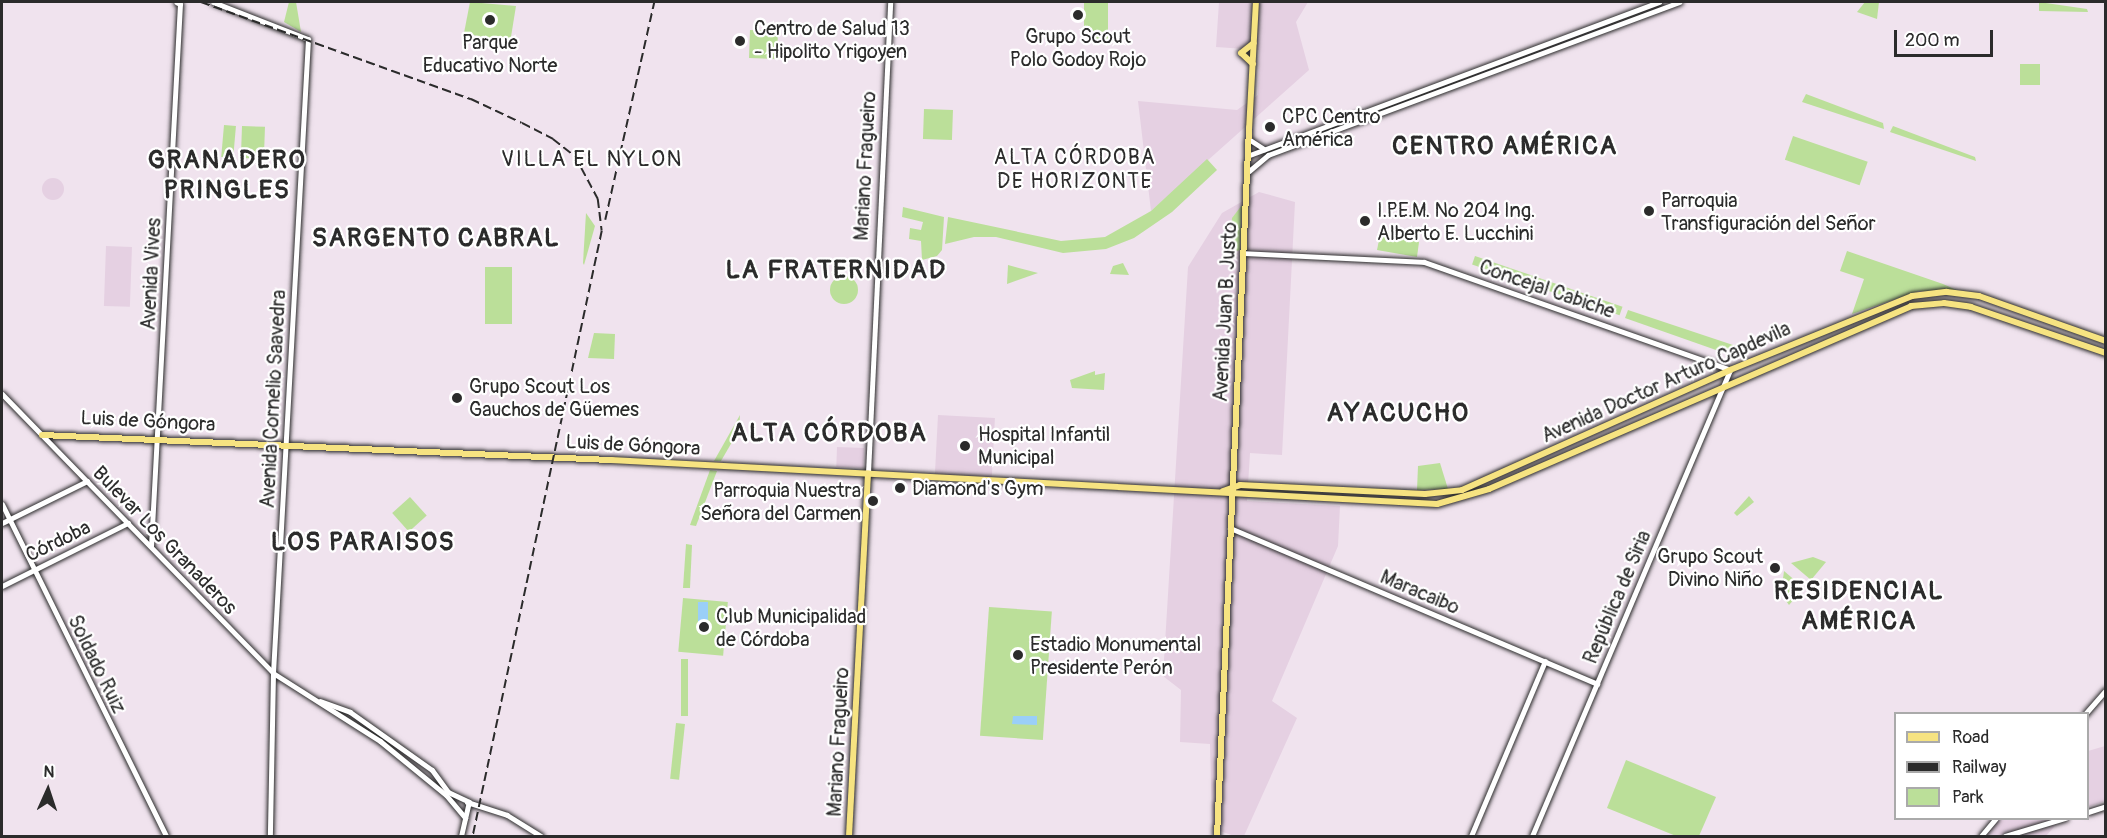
<!DOCTYPE html>
<meta charset="utf-8">
<style>
body{margin:0}
#map{position:relative;width:2107px;height:838px;overflow:hidden;background:#f0e3ee;font-family:Pangolin,sans-serif}
div>[style]{position:absolute}
.built>*{inset:0;background:#e5d0e2;transform-origin:0 0}
.round{border-radius:50%}
.green>*{inset:0;background:#bbdf99;transform-origin:0 0}
.water>*{inset:0;background:#9acff8;transform-origin:0 0}
.roads{filter:drop-shadow(0 0 2px #2b2b2b) drop-shadow(0 0 2px #2b2b2b)}
.secondary>*{height:5px;margin:-2.5px;padding:0 2.5px;transform-origin:2.5px;border-radius:2.5px;background:#fff}
.primary>*{height:6px;margin:-3px;padding:0 3px;transform-origin:3px;border-radius:3px;background:#f6e381}
.rail>*{height:1.5px;margin-top:-0.75px;transform-origin:0;background:repeating-linear-gradient(90deg,#2b2b2b 0 9px,transparent 0 13.5px)}
.dots>*{width:16px;height:16px;translate:-50% -50%;box-sizing:border-box;border:3px solid #fff;border-radius:50%}
span{translate:-50% -50%;white-space:nowrap;text-align:center;line-height:1.15;-webkit-text-stroke:4.5px #fff;paint-order:stroke}
.poi-label{font-size:20px;color:#2b2b2b}
.left{translate:0 -50%;text-align:left}
.right{translate:-100% -50%;text-align:right}
.street-label{font-size:20px;color:#2b2b2b}
.neighbourhood-label{font-size:21px;color:#2b2b2b;letter-spacing:1.5px}
.quarter-label{font-size:22px;color:#2b2b2b;letter-spacing:1.5px}
.district-label{font-size:26px;color:#2b2b2b;font-weight:700;letter-spacing:1.5px}
.frame{position:absolute;inset:0;border:3px solid #2b2b2b;pointer-events:none}
.legend{position:absolute;left:1894px;top:712px;width:195px;height:108px;box-sizing:border-box;background:#fff;border:2px solid #aaa;margin:0;padding:8px 10px;list-style:none;font-size:18px;color:#2b2b2b}
.legend li{display:flex;align-items:center;gap:12px;height:30px}
.legend b{width:30px;border:2px solid #aaa}
.north{position:absolute;left:18px;top:760px;width:60px;height:60px;-webkit-text-stroke:4px #fff;paint-order:stroke;rotate:3deg;font-size:16px;font-weight:700;line-height:24px;text-align:center;color:#2b2b2b}
.north::after{content:'';display:block;margin:auto;width:21px;height:27px;background:#2b2b2b;clip-path:polygon(50% 0,100% 100%,50% 72%,0 100%)}
.scale{position:absolute;left:1894px;top:30px;width:99px;height:27px;box-sizing:border-box;border:3px solid #2b2b2b;border-top:0;padding-left:8px;font-size:18px;line-height:21px;white-space:nowrap;color:#2b2b2b;-webkit-text-stroke:4px #fff;paint-order:stroke}
</style>
<div id="map">
<div class="built">
<i style="clip-path:polygon(1219px 2px,1308px 2px,1296px 22px,1309px 70px,1151px 211px,1138px 101px,1237px 110px,1258px 95px,1259px 50px,1216px 47px)"></i>
<i class="round" style="left:42px;top:178px;width:22px;height:22px"></i>
<i style="clip-path:polygon(1259px 192px,1295px 202px,1282px 455px,1250px 453px,1247px 501px,1340px 506px,1338px 546px,1272px 701px,1297px 718px,1244px 836px,1234px 836px,1212px 828px,1210px 744px,1180px 742px,1181px 690px,1163px 676px,1188px 267px,1222px 213px)"></i>
<i style="left:106px;top:246px;width:26px;height:60px;rotate:2deg"></i>
<i style="left:938px;top:415px;width:57px;height:59px;rotate:3deg"></i>
<i style="left:837px;top:447px;width:27px;height:20px;rotate:2deg"></i>
<i style="clip-path:polygon(2105px 746px,2105px 801px,2088px 807px,2088px 751px)"></i>
<i style="clip-path:polygon(1998px 819px,2061px 819px,2046px 836px,1982px 836px)"></i>
</div>
<div class="green">
<i style="clip-path:polygon(289px 2px,296px 2px,301px 32px,284px 22px)"></i>
<i style="clip-path:polygon(470px 2px,516px 6px,510px 43px,464px 33px)"></i>
<i style="left:1084px;top:2px;width:24px;height:37px"></i>
<i style="clip-path:polygon(1865px 2px,1879px 2px,1877px 19px,1857px 12px)"></i>
<i style="clip-path:polygon(2039px 2px,2087px 9px,2088px 12px,2039px 11px)"></i>
<i style="left:750px;top:30px;width:28px;height:28px;rotate:2deg"></i>
<i style="left:2020px;top:64px;width:20px;height:21px"></i>
<i style="clip-path:polygon(1806px 94px,1883px 123px,1884px 129px,1802px 102px)"></i>
<i style="left:924px;top:109px;width:29px;height:30px;rotate:2deg"></i>
<i style="left:224px;top:125px;width:12px;height:32px;rotate:5deg"></i>
<i style="left:242px;top:126px;width:23px;height:32px;rotate:2deg"></i>
<i style="clip-path:polygon(1893px 126px,1975px 157px,1976px 161px,1890px 132px)"></i>
<i style="left:1793px;top:136px;width:79px;height:25px;rotate:19deg"></i>
<i style="clip-path:polygon(1207px 159px,1217px 170px,1172px 212px,1134px 238px,1106px 249px,1063px 253px,996px 237px,974px 237px,945px 244px,948px 217px,1061px 241px,1105px 237px,1151px 211px)"></i>
<i style="clip-path:polygon(1242px 205px,1240px 250px,1237px 251px,1230px 246px,1232px 218px)"></i>
<i style="clip-path:polygon(903px 207px,944px 217px,942px 250px,937px 256px,922px 260px,921px 241px,909px 239px,910px 228px,921px 230px,923px 222px,902px 217px)"></i>
<i style="clip-path:polygon(586px 213px,595px 226px,584px 265px,583px 263px)"></i>
<i style="clip-path:polygon(1381px 230px,1419px 242px,1417px 257px,1377px 250px)"></i>
<i style="clip-path:polygon(1847px 251px,1943px 284px,1961px 292px,1919px 291px,1852px 314px,1864px 279px,1840px 271px)"></i>
<i style="left:1475px;top:256px;width:156px;height:9px;rotate:19deg"></i>
<i style="clip-path:polygon(1123px 263px,1129px 275px,1110px 274px,1113px 266px)"></i>
<i style="clip-path:polygon(1008px 265px,1038px 273px,1007px 284px)"></i>
<i style="left:485px;top:267px;width:27px;height:57px"></i>
<i class="round" style="left:830px;top:276px;width:28px;height:28px"></i>
<i style="clip-path:polygon(1628px 310px,1736px 346px,1733px 356px,1625px 318px)"></i>
<i style="clip-path:polygon(594px 333px,615px 334px,614px 359px,588px 358px)"></i>
<i style="clip-path:polygon(1095px 371px,1095px 375px,1105px 373px,1104px 390px,1072px 388px,1070px 380px)"></i>
<i style="clip-path:polygon(740px 415px,739px 430px,721px 461px,714px 461px)"></i>
<i style="clip-path:polygon(1440px 463px,1448px 489px,1417px 490px,1418px 466px)"></i>
<i style="clip-path:polygon(710px 470px,717px 471px,696px 526px,690px 525px)"></i>
<i style="clip-path:polygon(1749px 496px,1754px 502px,1737px 516px,1734px 513px)"></i>
<i style="left:410px;top:497px;width:25px;height:24px;rotate:48deg"></i>
<i style="clip-path:polygon(686px 544px,692px 545px,690px 588px,683px 588px)"></i>
<i style="clip-path:polygon(1813px 557px,1826px 562px,1811px 580px,1791px 563px)"></i>
<i style="clip-path:polygon(1784px 571px,1804px 588px,1789px 605px,1781px 594px)"></i>
<i style="left:683px;top:598px;width:45px;height:54px;rotate:5deg"></i>
<i style="left:989px;top:607px;width:63px;height:129px;rotate:4deg"></i>
<i style="left:681px;top:659px;width:7px;height:57px"></i>
<i style="left:676px;top:723px;width:9px;height:56px;rotate:6deg"></i>
<i style="clip-path:polygon(1626px 760px,1716px 797px,1699px 836px,1676px 836px,1607px 808px)"></i>
</div>
<div class="water">
<i style="left:698px;top:602px;width:10px;height:24px"></i>
<i style="clip-path:polygon(1013px 716px,1037px 716px,1037px 725px,1012px 724px)"></i>
</div>
<div class="roads">
<div class="secondary">
<i style="left:213px;top:2px;width:102px;rotate:21.3deg"></i>
<i style="left:308px;top:39px;width:635px;rotate:93.16deg"></i>
<i style="left:273px;top:673px;width:163px;rotate:91.1deg"></i>
<i style="left:1250px;top:140px;width:17px;rotate:33deg"></i>
<i style="left:1247px;top:156px;width:440px;rotate:-20.5deg"></i>
<i style="left:1249px;top:171px;width:25px;rotate:-40deg"></i>
<i style="left:1268px;top:155px;width:439px;rotate:-20.4deg"></i>
<i style="left:1242px;top:253px;width:182px;rotate:2.8deg"></i>
<i style="left:1424px;top:262px;width:324px;rotate:19.4deg"></i>
<i style="left:1730px;top:370px;width:506px;rotate:113.02deg"></i>
<i style="left:2px;top:394px;width:389px;rotate:45.8deg"></i>
<i style="left:273px;top:673px;width:127px;rotate:32.4deg"></i>
<i style="left:380px;top:741px;width:85px;rotate:39.3deg"></i>
<i style="left:446px;top:795px;width:30px;rotate:50deg"></i>
<i style="left:868px;top:473px;width:472px;rotate:-87.3deg"></i>
<i style="left:2px;top:504px;width:370px;rotate:63.7deg"></i>
<i style="left:2px;top:523px;width:95px;rotate:-26.3deg"></i>
<i style="left:1230px;top:528px;width:399px;rotate:23deg"></i>
<i style="left:151px;top:546px;width:543px;rotate:-86.94deg"></i>
<i style="left:180px;top:4px;width:4px;rotate:-153deg"></i>
<i style="left:2px;top:586px;width:141px;rotate:-26.6deg"></i>
<i style="left:320px;top:701px;width:32px;rotate:20deg"></i>
<i style="left:350px;top:712px;width:100px;rotate:35.3deg"></i>
<i style="left:432px;top:770px;width:27px;rotate:54deg"></i>
<i style="left:448px;top:792px;width:23px;rotate:25deg"></i>
<i style="left:2085px;top:714px;width:32px;rotate:-49deg"></i>
<i style="left:467px;top:802px;width:42px;rotate:18deg"></i>
<i style="left:507px;top:815px;width:40px;rotate:32deg"></i>
<i style="left:2088px;top:812px;width:19px;rotate:-18deg"></i>
<i style="left:461px;top:836px;width:35px;rotate:-77deg"></i>
<i style="left:1471px;top:836px;width:190px;rotate:-67.1deg"></i>
<i style="left:1981px;top:836px;width:23px;rotate:-50deg"></i>
<i style="left:2005px;top:836px;width:63px;rotate:-16.7deg"></i>
</div>
<div class="primary">
<i style="left:1253px;top:64px;width:16px;rotate:-137deg"></i>
<i style="left:1241px;top:53px;width:16px;rotate:-38deg"></i>
<i style="left:1249px;top:130px;width:128px;rotate:-86.9deg"></i>
<i style="left:42px;top:435px;width:570px;rotate:2.52deg"></i>
<i style="left:611px;top:460px;width:827px;rotate:3.05deg"></i>
<i style="left:1437px;top:504px;width:54px;rotate:-16.1deg"></i>
<i style="left:1489px;top:489px;width:460px;rotate:-23.4deg"></i>
<i style="left:1911px;top:306px;width:33px;rotate:-5deg"></i>
<i style="left:1944px;top:303px;width:27px;rotate:8deg"></i>
<i style="left:1971px;top:307px;width:143px;rotate:18.8deg"></i>
<i style="left:1223px;top:491px;width:18px;rotate:-19deg"></i>
<i style="left:1240px;top:485px;width:185px;rotate:2.8deg"></i>
<i style="left:1425px;top:494px;width:37px;rotate:-6deg"></i>
<i style="left:1462px;top:490px;width:294px;rotate:-24.1deg"></i>
<i style="left:1730px;top:370px;width:196px;rotate:-22.1deg"></i>
<i style="left:1912px;top:296px;width:35px;rotate:-7deg"></i>
<i style="left:1947px;top:292px;width:32px;rotate:7deg"></i>
<i style="left:1979px;top:296px;width:135px;rotate:19.5deg"></i>
<i style="left:849px;top:836px;width:363px;rotate:-87deg"></i>
<i style="left:1217px;top:836px;width:709px;rotate:-87.41deg"></i>
</div>
</div>
<div class="rail">
<i style="left:201px;top:2px;width:287px;rotate:19.8deg"></i>
<i style="left:471px;top:99px;width:56px;rotate:25.2deg"></i>
<i style="left:522px;top:123px;width:35px;rotate:27deg"></i>
<i style="left:553px;top:139px;width:28px;rotate:38deg"></i>
<i style="left:575px;top:156px;width:49px;rotate:61.9deg"></i>
<i style="left:598px;top:199px;width:32px;rotate:83deg"></i>
<i style="left:602px;top:231px;width:619px;rotate:102.04deg"></i>
<i style="left:605px;top:220px;width:223px;rotate:-77.3deg"></i>
</div>
<div class="dots">
<i style="left:1078px;top:15px;background:#2b2b2b"></i>
<i style="left:490px;top:20px;background:#2b2b2b"></i>
<i style="left:740px;top:41px;background:#2b2b2b"></i>
<i style="left:1270px;top:127px;background:#2b2b2b"></i>
<i style="left:1649px;top:211px;background:#2b2b2b"></i>
<i style="left:1365px;top:221px;background:#2b2b2b"></i>
<i style="left:457px;top:398px;background:#2b2b2b"></i>
<i style="left:965px;top:446px;background:#2b2b2b"></i>
<i style="left:900px;top:488px;background:#2b2b2b"></i>
<i style="left:873px;top:501px;background:#2b2b2b"></i>
<i style="left:1775px;top:568px;background:#2b2b2b"></i>
<i style="left:704px;top:627px;background:#2b2b2b"></i>
<i style="left:1018px;top:655px;background:#2b2b2b"></i>
</div>
<div class="poi-label">
<span class="left" style="left:754px;top:40px">Centro de Salud 13<br>- Hipolito Yrigoyen</span>
<span style="left:1078px;top:48px">Grupo Scout<br>Polo Godoy Rojo</span>
<span style="left:490px;top:54px">Parque<br>Educativo Norte</span>
<span class="left" style="left:1282px;top:128px">CPC Centro<br>América</span>
<span class="left" style="left:1661px;top:212px">Parroquia<br>Transfiguración del Señor</span>
<span class="left" style="left:1377px;top:222px">I.P.E.M. Nº 204 Ing.<br>Alberto E. Lucchini</span>
<span class="left" style="left:469px;top:398px">Grupo Scout Los<br>Gauchos de Güemes</span>
<span class="left" style="left:978px;top:446px">Hospital Infantil<br>Municipal</span>
<span class="left" style="left:912px;top:488px">Diamond's Gym</span>
<span class="right" style="left:861px;top:502px">Parroquia Nuestra<br>Señora del Carmen</span>
<span class="right" style="left:1763px;top:568px">Grupo Scout<br>Divino Niño</span>
<span class="left" style="left:716px;top:628px">Club Municipalidad<br>de Córdoba</span>
<span class="left" style="left:1030px;top:656px">Estadio Monumental<br>Presidente Perón</span>
</div>
<div class="street-label">
<span style="left:865px;top:166px;rotate:-87deg">Mariano Fragueiro</span>
<span style="left:151px;top:274px;rotate:-87deg">Avenida Vives</span>
<span style="left:1547px;top:289px;rotate:19deg">Concejal Cabiche</span>
<span style="left:1225px;top:312px;rotate:-87deg">Avenida Juan B. Justo</span>
<span style="left:1666px;top:382px;rotate:-24deg">Avenida Doctor Arturo Capdevila</span>
<span style="left:273px;top:399px;rotate:-87deg">Avenida Cornelio Saavedra</span>
<span style="left:148px;top:421px;rotate:3deg">Luis de Góngora</span>
<span style="left:633px;top:445px;rotate:3deg">Luis de Góngora</span>
<span style="left:165px;top:540px;rotate:46deg">Bulevar Los Granaderos</span>
<span style="left:58px;top:541px;rotate:-26deg">Córdoba</span>
<span style="left:1420px;top:592px;rotate:23deg">Maracaibo</span>
<span style="left:1617px;top:597px;rotate:-67deg">República de Siria</span>
<span style="left:97px;top:664px;rotate:64deg">Soldado Ruiz</span>
<span style="left:838px;top:742px;rotate:-87deg">Mariano Fragueiro</span>
</div>
<div class="neighbourhood-label">
<span style="left:1075px;top:170px">ALTA CÓRDOBA<br>DE HORIZONTE</span>
</div>
<div class="quarter-label">
<span style="left:592px;top:160px">VILLA EL NYLON</span>
</div>
<div class="district-label">
<span style="left:1505px;top:147px">CENTRO AMÉRICA</span>
<span style="left:227px;top:176px">GRANADERO<br>PRINGLES</span>
<span style="left:436px;top:239px">SARGENTO CABRAL</span>
<span style="left:836px;top:271px">LA FRATERNIDAD</span>
<span style="left:1398px;top:414px">AYACUCHO</span>
<span style="left:829px;top:434px">ALTA CÓRDOBA</span>
<span style="left:363px;top:543px">LOS PARAISOS</span>
<span style="left:1859px;top:607px">RESIDENCIAL<br>AMÉRICA</span>
</div>
<div class="frame"></div>
<ul class="legend">
<li><b style="height:8px;background:#f6e381"></b>Road</li>
<li><b style="height:8px;background:#2b2b2b"></b>Railway</li>
<li><b style="height:16px;background:#bbdf99"></b>Park</li>
</ul>
<div class="north">N</div>
<div class="scale">200 m</div>
</div>
